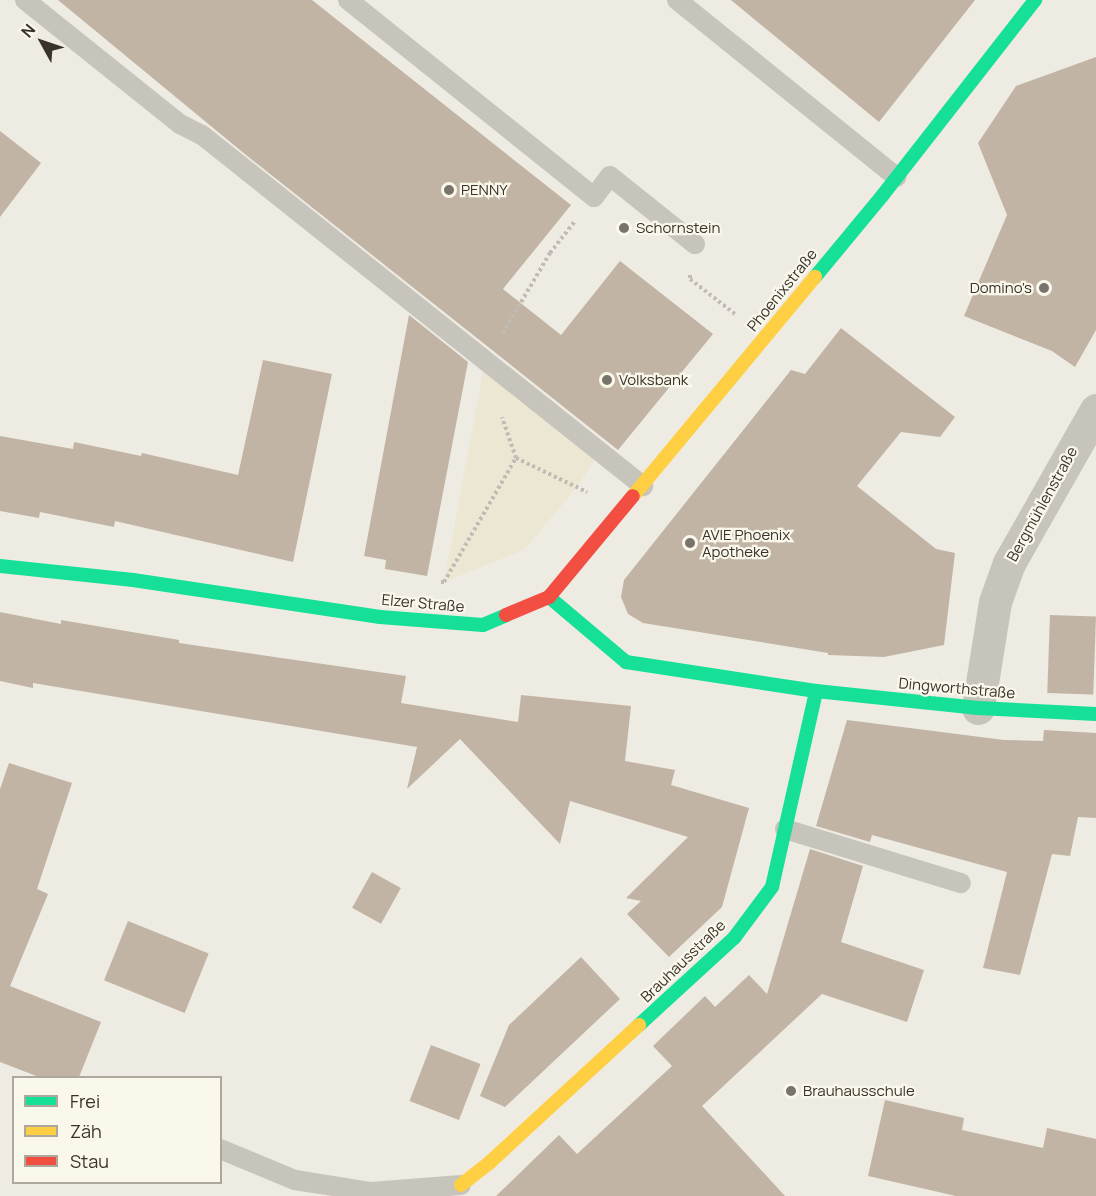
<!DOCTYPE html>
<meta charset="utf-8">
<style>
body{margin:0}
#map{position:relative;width:1096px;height:1196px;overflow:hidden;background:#eeebe3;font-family:Manrope,sans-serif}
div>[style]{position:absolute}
.plaza>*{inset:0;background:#ece7d3}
.building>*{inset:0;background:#c1b4a5;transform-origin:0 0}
.path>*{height:4px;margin-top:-2px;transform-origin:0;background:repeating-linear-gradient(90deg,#c0bcb5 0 3px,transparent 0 6px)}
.lane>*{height:20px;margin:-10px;padding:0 10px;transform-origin:10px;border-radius:10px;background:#c7c4bc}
.street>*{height:33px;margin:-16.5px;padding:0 16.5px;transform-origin:16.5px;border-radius:16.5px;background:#c7c4bc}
.fast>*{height:14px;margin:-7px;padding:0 7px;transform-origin:7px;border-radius:7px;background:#16e098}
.slow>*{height:14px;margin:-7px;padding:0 7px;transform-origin:7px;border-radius:7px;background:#ffcf43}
.jam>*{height:14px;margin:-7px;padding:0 7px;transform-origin:7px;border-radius:7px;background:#f24e42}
.dots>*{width:16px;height:16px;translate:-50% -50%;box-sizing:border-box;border:3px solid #faf7eb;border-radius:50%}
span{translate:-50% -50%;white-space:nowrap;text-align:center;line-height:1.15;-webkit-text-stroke:4.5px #faf7eb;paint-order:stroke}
.poi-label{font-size:15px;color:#38322a}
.left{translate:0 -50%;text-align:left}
.right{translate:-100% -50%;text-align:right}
.street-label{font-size:15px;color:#38322a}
.legend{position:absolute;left:12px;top:1076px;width:210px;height:108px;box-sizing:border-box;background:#faf7eb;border:2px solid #aca89e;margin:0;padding:8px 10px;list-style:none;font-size:18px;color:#38322a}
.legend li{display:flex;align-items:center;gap:12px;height:30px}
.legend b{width:30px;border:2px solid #aca89e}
.north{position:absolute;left:12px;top:12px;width:60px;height:60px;-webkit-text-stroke:4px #faf7eb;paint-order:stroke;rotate:310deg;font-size:16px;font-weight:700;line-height:24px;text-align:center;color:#38322a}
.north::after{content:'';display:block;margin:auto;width:21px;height:27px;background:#38322a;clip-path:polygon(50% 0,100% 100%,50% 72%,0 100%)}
</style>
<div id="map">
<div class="plaza">
<i style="clip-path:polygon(484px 366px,595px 459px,577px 487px,524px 550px,444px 582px)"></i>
</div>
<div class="building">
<i style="clip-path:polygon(58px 0,312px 0,571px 205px,503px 289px,561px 335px,620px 261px,713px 334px,618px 450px,246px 155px)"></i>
<i style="clip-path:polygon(731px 0,975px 0,879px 122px)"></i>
<i style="clip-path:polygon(1096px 57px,1096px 330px,1075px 367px,1052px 351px,964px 316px,1007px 215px,978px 143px,1016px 86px)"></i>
<i style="clip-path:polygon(0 131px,41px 163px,0 217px)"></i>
<i style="clip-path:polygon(409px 315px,468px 362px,427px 576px,385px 569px,386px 560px,364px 556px)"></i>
<i style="clip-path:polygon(841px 328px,955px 417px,940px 437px,901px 432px,857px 486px,936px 549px,955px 553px,944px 645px,884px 657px,828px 655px,828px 653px,643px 623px,628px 614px,621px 597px,624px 580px,791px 370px,805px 374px)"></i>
<i style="clip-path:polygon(263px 360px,332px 374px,293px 562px,115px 521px,114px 527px,40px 512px,39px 518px,0 511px,0 436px,73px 449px,74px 442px,141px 456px,142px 453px,238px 475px)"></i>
<i style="clip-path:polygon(0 612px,61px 624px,61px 620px,179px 640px,179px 643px,406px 676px,401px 703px,518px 722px,521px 695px,631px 706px,625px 761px,675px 770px,671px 785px,749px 808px,722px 907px,669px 957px,627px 914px,641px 901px,626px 898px,688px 837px,570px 801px,560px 844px,460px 739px,407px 789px,417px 747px,33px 683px,33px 688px,0 681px)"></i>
<i style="left:1050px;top:615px;width:46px;height:78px;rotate:2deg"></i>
<i style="clip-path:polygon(847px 720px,1004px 740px,1043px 741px,1044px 730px,1096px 733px,1096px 818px,1078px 817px,1070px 856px,1052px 854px,1020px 975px,983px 968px,1007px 872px,872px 835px,870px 842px,816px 826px)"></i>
<i style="clip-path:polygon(9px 763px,72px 783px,37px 889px,48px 894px,10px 986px,101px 1022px,79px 1077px,39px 1077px,0 1062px,0 789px)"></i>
<i style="clip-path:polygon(810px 849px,863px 866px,841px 942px,924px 970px,907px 1022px,822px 994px,702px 1106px,785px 1196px,496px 1196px,559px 1135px,577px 1154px,672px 1066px,653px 1046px,705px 996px,715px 1007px,749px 975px,767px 994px)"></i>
<i style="left:372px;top:872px;width:33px;height:41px;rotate:29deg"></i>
<i style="left:128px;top:921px;width:87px;height:64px;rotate:22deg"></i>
<i style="clip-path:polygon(581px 957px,620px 999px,505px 1107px,480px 1096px,509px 1025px)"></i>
<i style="left:431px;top:1045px;width:53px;height:60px;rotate:21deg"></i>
<i style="clip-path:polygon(885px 1100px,964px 1118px,962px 1130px,1043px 1148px,1047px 1128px,1096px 1139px,1096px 1196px,956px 1196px,868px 1176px)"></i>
</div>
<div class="path">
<i style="left:690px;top:275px;width:4px;rotate:90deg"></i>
<i style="left:690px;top:279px;width:57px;rotate:37.9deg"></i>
<i style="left:503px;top:333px;width:93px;rotate:-59.6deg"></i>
<i style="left:550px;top:253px;width:41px;rotate:-52deg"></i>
<i style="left:516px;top:458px;width:79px;rotate:25.6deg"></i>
<i style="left:441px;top:582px;width:3px"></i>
<i style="left:444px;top:582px;width:143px;rotate:-59.9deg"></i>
<i style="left:516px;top:458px;width:43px;rotate:-108.9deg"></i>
</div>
<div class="lane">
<i style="left:25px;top:0;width:198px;rotate:38.7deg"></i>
<i style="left:180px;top:124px;width:25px;rotate:27deg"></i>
<i style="left:202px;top:135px;width:564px;rotate:38.52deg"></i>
<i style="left:348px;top:0;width:315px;rotate:38.7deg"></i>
<i style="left:594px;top:197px;width:26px;rotate:-53deg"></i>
<i style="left:610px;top:176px;width:109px;rotate:38.7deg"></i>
<i style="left:677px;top:0;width:282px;rotate:38.9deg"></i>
<i style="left:785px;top:829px;width:184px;rotate:17.1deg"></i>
<i style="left:220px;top:1149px;width:81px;rotate:22.5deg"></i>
<i style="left:295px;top:1180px;width:77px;rotate:9deg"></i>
<i style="left:371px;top:1192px;width:90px;rotate:-4.4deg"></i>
</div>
<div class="street">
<i style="left:978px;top:708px;width:107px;rotate:-80.9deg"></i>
<i style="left:995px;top:602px;width:41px;rotate:-70.3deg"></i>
<i style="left:1009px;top:563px;width:176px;rotate:-60.4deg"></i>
</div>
<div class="fast">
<i style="left:815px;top:277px;width:105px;rotate:-50.4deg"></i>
<i style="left:882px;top:196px;width:249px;rotate:-52deg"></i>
<i style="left:0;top:566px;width:134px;rotate:6deg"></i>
<i style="left:133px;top:580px;width:250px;rotate:8.5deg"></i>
<i style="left:380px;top:617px;width:103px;rotate:4.4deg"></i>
<i style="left:483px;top:625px;width:25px;rotate:-23deg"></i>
<i style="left:549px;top:597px;width:101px;rotate:40.2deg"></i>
<i style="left:626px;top:662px;width:192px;rotate:8.7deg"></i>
<i style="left:816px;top:691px;width:163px;rotate:6deg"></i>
<i style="left:978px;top:708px;width:118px;rotate:2.9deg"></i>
<i style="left:639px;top:1025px;width:129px;rotate:-42.5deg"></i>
<i style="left:734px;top:938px;width:64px;rotate:-53.3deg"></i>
<i style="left:772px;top:887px;width:201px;rotate:-77.3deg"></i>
</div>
<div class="slow">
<i style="left:633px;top:496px;width:285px;rotate:-50.3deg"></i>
<i style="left:461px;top:1185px;width:36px;rotate:-38deg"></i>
<i style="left:489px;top:1163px;width:204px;rotate:-42.6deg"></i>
</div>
<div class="jam">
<i style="left:506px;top:615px;width:47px;rotate:-22.7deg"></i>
<i style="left:549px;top:597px;width:131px;rotate:-50.3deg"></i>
</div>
<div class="dots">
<i style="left:449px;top:190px;background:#78736b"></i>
<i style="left:624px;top:228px;background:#78736b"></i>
<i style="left:1044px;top:288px;background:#78736b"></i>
<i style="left:607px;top:380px;background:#78736b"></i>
<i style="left:690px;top:543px;background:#78736b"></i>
<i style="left:791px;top:1091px;background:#78736b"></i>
</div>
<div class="poi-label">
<span class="left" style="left:461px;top:190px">PENNY</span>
<span class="left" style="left:636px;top:228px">Schornstein</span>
<span class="right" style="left:1032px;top:288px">Domino's</span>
<span class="left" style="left:619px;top:380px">Volksbank</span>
<span class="left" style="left:702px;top:543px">AVIE Phoenix<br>Apotheke</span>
<span class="left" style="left:803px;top:1091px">Brauhausschule</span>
</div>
<div class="street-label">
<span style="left:782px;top:290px;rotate:-51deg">Phoenixstraße</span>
<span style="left:1042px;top:504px;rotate:-61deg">Bergmühlenstraße</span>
<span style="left:423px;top:603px;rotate:5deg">Elzer Straße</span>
<span style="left:957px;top:688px;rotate:5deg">Dingworthstraße</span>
<span style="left:683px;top:961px;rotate:-44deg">Brauhausstraße</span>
</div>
<ul class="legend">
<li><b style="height:8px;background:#16e098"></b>Frei</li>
<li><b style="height:8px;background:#ffcf43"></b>Zäh</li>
<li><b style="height:8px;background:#f24e42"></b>Stau</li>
</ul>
<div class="north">N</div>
</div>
